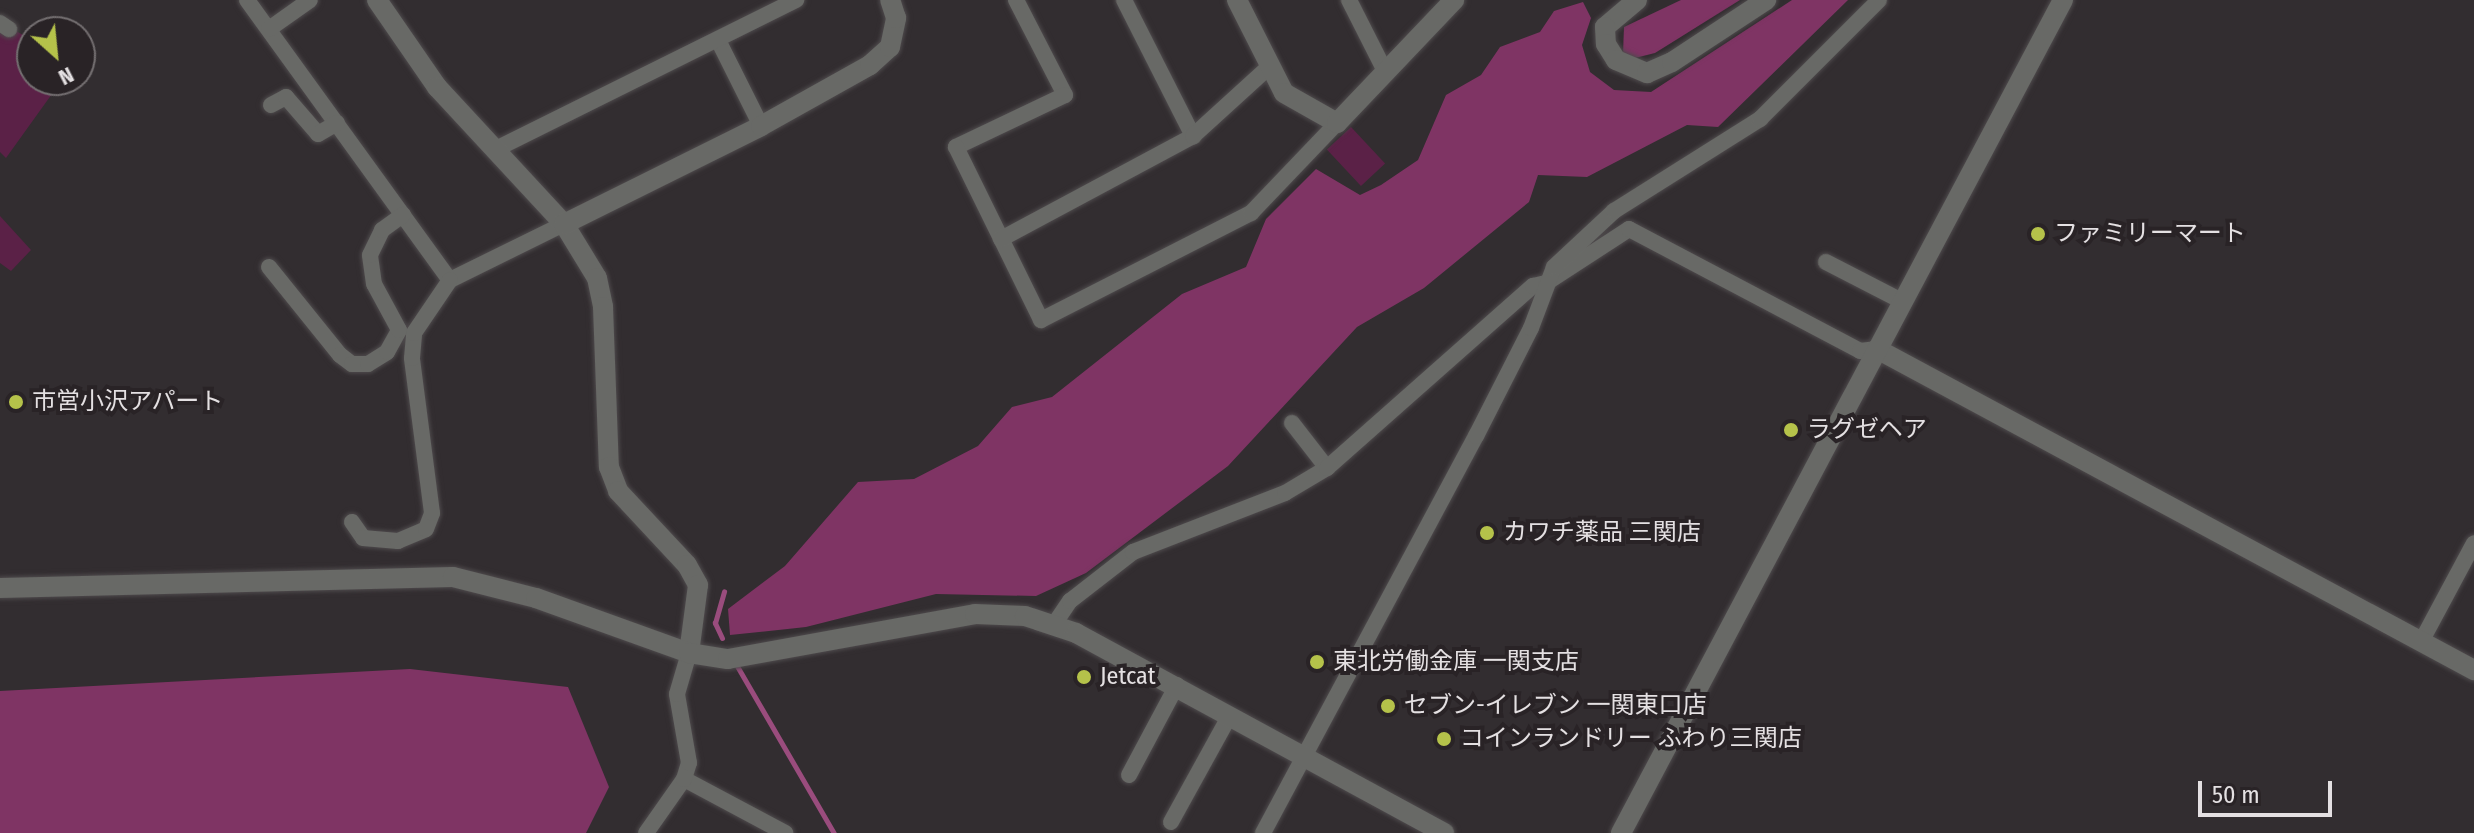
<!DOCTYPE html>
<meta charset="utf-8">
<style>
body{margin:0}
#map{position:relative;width:2474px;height:833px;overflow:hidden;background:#322d30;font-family:"Fira Sans Condensed","Noto Sans JP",sans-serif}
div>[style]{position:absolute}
.green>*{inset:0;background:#5b2147;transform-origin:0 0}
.forest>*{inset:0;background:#7f3464}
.stream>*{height:5px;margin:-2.5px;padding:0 2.5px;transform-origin:2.5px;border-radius:2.5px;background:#9a4c7d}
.roads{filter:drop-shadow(0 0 2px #4e4a4c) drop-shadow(0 0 2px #4e4a4c)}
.minor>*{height:16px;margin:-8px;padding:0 8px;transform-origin:8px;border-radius:8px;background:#686966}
.tertiary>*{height:20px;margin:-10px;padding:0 10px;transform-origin:10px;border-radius:10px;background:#686966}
.dots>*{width:22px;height:22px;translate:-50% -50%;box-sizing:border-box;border:4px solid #292326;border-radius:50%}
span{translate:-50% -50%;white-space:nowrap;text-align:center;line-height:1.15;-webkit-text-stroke:8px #292326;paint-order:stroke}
.poi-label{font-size:24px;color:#e4e0e2}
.left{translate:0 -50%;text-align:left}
.north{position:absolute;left:16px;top:16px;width:80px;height:80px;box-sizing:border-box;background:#292326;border:2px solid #746f71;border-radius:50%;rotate:153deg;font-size:22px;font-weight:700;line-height:32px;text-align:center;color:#e4e0e2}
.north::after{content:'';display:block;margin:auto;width:28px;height:36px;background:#b5c24a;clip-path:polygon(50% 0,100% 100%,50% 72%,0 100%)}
.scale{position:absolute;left:2198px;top:781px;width:134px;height:36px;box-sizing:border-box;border:4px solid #e4e0e2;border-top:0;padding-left:10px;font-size:24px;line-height:28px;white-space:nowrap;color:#e4e0e2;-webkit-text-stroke:6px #292326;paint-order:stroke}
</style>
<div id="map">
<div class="green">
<i style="clip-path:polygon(0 22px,32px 40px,32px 80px,62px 80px,6px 158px,0 152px)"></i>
<i style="left:1351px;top:127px;width:50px;height:33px;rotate:47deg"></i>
<i style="clip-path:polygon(0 216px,31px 250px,11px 271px,0 263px)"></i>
</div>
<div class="forest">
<i style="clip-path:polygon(1681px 0,1740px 0,1655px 53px,1635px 58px,1623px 53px,1624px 27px)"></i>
<i style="clip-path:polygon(1792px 0,1848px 0,1718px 127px,1687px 125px,1587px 177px,1538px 175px,1529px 202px,1424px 288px,1357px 327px,1228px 466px,1086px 573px,1036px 596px,936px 594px,806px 627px,730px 635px,728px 609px,785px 566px,858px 482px,914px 479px,978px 446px,1012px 407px,1052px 397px,1182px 294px,1246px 267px,1266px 219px,1316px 169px,1360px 195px,1381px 185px,1418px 160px,1446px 95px,1481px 75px,1500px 47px,1540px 32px,1554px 11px,1583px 2px,1591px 18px,1582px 45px,1590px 72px,1614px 90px,1651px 92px)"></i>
<i style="clip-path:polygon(410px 669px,568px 687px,609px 787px,586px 833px,0 833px,0 691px)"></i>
</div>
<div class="stream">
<i style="left:722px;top:638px;width:17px;rotate:-115deg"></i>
<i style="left:715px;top:623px;width:33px;rotate:-74deg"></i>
<i style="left:737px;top:666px;width:193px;rotate:59.9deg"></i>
</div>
<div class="roads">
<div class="minor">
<i style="left:247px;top:0;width:346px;rotate:54.1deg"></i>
<i style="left:450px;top:280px;width:127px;rotate:-26.2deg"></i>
<i style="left:1016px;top:0;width:107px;rotate:62.7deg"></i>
<i style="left:1065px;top:95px;width:121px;rotate:154.5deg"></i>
<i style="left:956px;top:147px;width:193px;rotate:63.8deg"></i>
<i style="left:1041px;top:320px;width:236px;rotate:-27deg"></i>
<i style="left:1251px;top:213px;width:124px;rotate:-46.3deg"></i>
<i style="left:1124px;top:0;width:153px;rotate:63.1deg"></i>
<i style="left:1349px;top:0;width:82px;rotate:63.1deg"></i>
<i style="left:0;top:23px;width:11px;rotate:34deg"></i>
<i style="left:269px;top:29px;width:50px;rotate:-35.3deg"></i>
<i style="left:718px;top:40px;width:96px;rotate:63.4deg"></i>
<i style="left:271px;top:105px;width:17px;rotate:-28deg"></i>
<i style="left:286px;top:97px;width:49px;rotate:49.1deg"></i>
<i style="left:318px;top:134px;width:22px;rotate:-30deg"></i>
<i style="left:498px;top:148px;width:333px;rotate:-26.4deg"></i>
<i style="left:1001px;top:239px;width:218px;rotate:-28.2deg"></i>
<i style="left:1193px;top:136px;width:104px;rotate:-42.3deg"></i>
<i style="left:1826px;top:262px;width:85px;rotate:27.2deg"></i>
<i style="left:269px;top:267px;width:113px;rotate:51.1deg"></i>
<i style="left:340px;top:355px;width:15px;rotate:37deg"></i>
<i style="left:352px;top:364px;width:16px"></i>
<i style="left:368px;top:364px;width:22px;rotate:-32deg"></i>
<i style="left:387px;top:352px;width:25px;rotate:-61deg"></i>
<i style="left:399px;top:330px;width:52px;rotate:-118.5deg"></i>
<i style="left:374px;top:284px;width:29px;rotate:-98deg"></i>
<i style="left:370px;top:255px;width:28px;rotate:-64deg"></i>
<i style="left:382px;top:230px;width:26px;rotate:-36deg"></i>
<i style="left:1292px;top:423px;width:57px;rotate:52.1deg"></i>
<i style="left:352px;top:522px;width:19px;rotate:55deg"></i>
<i style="left:363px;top:538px;width:35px;rotate:5deg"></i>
<i style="left:398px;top:541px;width:30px;rotate:-23deg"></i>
<i style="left:426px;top:529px;width:17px;rotate:-69deg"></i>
<i style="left:432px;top:513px;width:156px;rotate:-97.4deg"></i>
<i style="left:412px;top:358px;width:25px;rotate:-85deg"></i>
<i style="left:414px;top:333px;width:64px;rotate:-55.8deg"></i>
<i style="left:1055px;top:623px;width:27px;rotate:-56deg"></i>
<i style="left:1070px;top:601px;width:80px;rotate:-37.9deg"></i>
<i style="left:1133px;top:552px;width:163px;rotate:-21.2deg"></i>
<i style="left:1285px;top:493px;width:49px;rotate:-30.8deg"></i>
<i style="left:1327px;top:468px;width:275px;rotate:-41.5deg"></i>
<i style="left:1533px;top:286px;width:13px;rotate:-13deg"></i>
<i style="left:1546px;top:283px;width:99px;rotate:-33deg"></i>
<i style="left:1629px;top:229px;width:261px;rotate:27.8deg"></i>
<i style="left:1860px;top:351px;width:17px;rotate:-7deg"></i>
<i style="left:2421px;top:642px;width:112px;rotate:-61.8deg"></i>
<i style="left:1129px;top:775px;width:102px;rotate:-61.9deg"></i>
<i style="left:684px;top:779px;width:115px;rotate:28.1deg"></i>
<i style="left:1171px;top:822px;width:122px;rotate:-61.1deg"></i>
<i style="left:646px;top:833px;width:66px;rotate:-54.9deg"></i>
<i style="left:684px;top:779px;width:17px;rotate:-73deg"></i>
<i style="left:689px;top:763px;width:70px;rotate:-99.9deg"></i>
<i style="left:677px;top:694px;width:43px;rotate:-73.7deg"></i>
<i style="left:1263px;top:833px;width:451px;rotate:-61.8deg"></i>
<i style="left:1476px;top:436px;width:121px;rotate:-63deg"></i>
<i style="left:1531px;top:328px;width:65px;rotate:-69.3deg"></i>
<i style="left:1554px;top:267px;width:82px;rotate:-43deg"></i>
<i style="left:1614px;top:211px;width:173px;rotate:-32.2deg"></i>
<i style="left:1760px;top:119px;width:168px;rotate:-45deg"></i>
</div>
<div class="tertiary">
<i style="left:377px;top:0;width:106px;rotate:55.4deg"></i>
<i style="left:437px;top:87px;width:187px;rotate:47.2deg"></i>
<i style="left:564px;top:224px;width:63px;rotate:58.6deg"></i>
<i style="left:597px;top:278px;width:30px;rotate:78deg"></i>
<i style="left:603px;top:307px;width:160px;rotate:87.9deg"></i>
<i style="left:609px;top:467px;width:26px;rotate:69deg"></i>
<i style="left:618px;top:491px;width:101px;rotate:47deg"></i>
<i style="left:687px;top:565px;width:23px;rotate:61deg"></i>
<i style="left:698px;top:585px;width:69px;rotate:97.5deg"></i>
<i style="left:1237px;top:0;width:104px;rotate:63.2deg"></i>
<i style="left:1284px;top:93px;width:61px;rotate:29.5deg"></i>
<i style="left:1337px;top:123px;width:170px;rotate:-46.4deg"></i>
<i style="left:1637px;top:0;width:42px;rotate:139.8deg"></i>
<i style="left:1605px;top:27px;width:17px;rotate:87deg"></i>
<i style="left:1606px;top:44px;width:19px;rotate:58deg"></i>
<i style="left:1616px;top:60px;width:34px;rotate:23deg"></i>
<i style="left:1647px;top:73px;width:27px;rotate:-24deg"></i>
<i style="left:1672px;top:62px;width:113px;rotate:-33.4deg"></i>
<i style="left:564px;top:224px;width:220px;rotate:-26.4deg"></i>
<i style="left:761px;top:126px;width:125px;rotate:-29.2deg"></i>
<i style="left:870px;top:65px;width:27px;rotate:-42deg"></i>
<i style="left:890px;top:47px;width:30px;rotate:-78deg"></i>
<i style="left:896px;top:18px;width:19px;rotate:-108deg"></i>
<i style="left:1877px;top:349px;width:678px;rotate:28.27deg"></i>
<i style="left:0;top:588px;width:453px;rotate:-1.4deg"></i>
<i style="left:453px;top:577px;width:86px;rotate:14.2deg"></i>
<i style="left:536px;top:598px;width:163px;rotate:19.8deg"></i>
<i style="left:689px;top:653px;width:39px;rotate:9deg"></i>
<i style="left:728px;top:659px;width:251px;rotate:-10.3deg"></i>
<i style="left:975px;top:614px;width:50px;rotate:2.3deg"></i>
<i style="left:1025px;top:616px;width:54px;rotate:18.4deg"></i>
<i style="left:1076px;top:633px;width:419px;rotate:28.5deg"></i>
<i style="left:1621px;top:833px;width:943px;rotate:-62.05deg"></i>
</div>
</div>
<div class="dots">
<i style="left:2038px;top:234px;background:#b5c24a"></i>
<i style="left:16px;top:402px;background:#b5c24a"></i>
<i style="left:1791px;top:430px;background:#b5c24a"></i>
<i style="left:1487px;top:533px;background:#b5c24a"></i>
<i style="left:1317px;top:662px;background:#b5c24a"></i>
<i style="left:1084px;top:677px;background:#b5c24a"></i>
<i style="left:1388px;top:706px;background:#b5c24a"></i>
<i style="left:1444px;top:739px;background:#b5c24a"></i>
</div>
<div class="poi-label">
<span class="left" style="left:2054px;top:234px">ファミリーマート</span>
<span class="left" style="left:32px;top:402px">市営小沢アパート</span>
<span class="left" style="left:1807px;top:430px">ラグゼヘア</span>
<span class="left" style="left:1503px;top:533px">カワチ薬品 三関店</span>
<span class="left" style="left:1333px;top:662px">東北労働金庫 一関支店</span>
<span class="left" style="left:1100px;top:677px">Jetcat</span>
<span class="left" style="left:1404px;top:706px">セブン-イレブン 一関東口店</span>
<span class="left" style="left:1460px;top:739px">コインランドリー ふわり三関店</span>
</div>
<div class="north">N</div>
<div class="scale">50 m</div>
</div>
